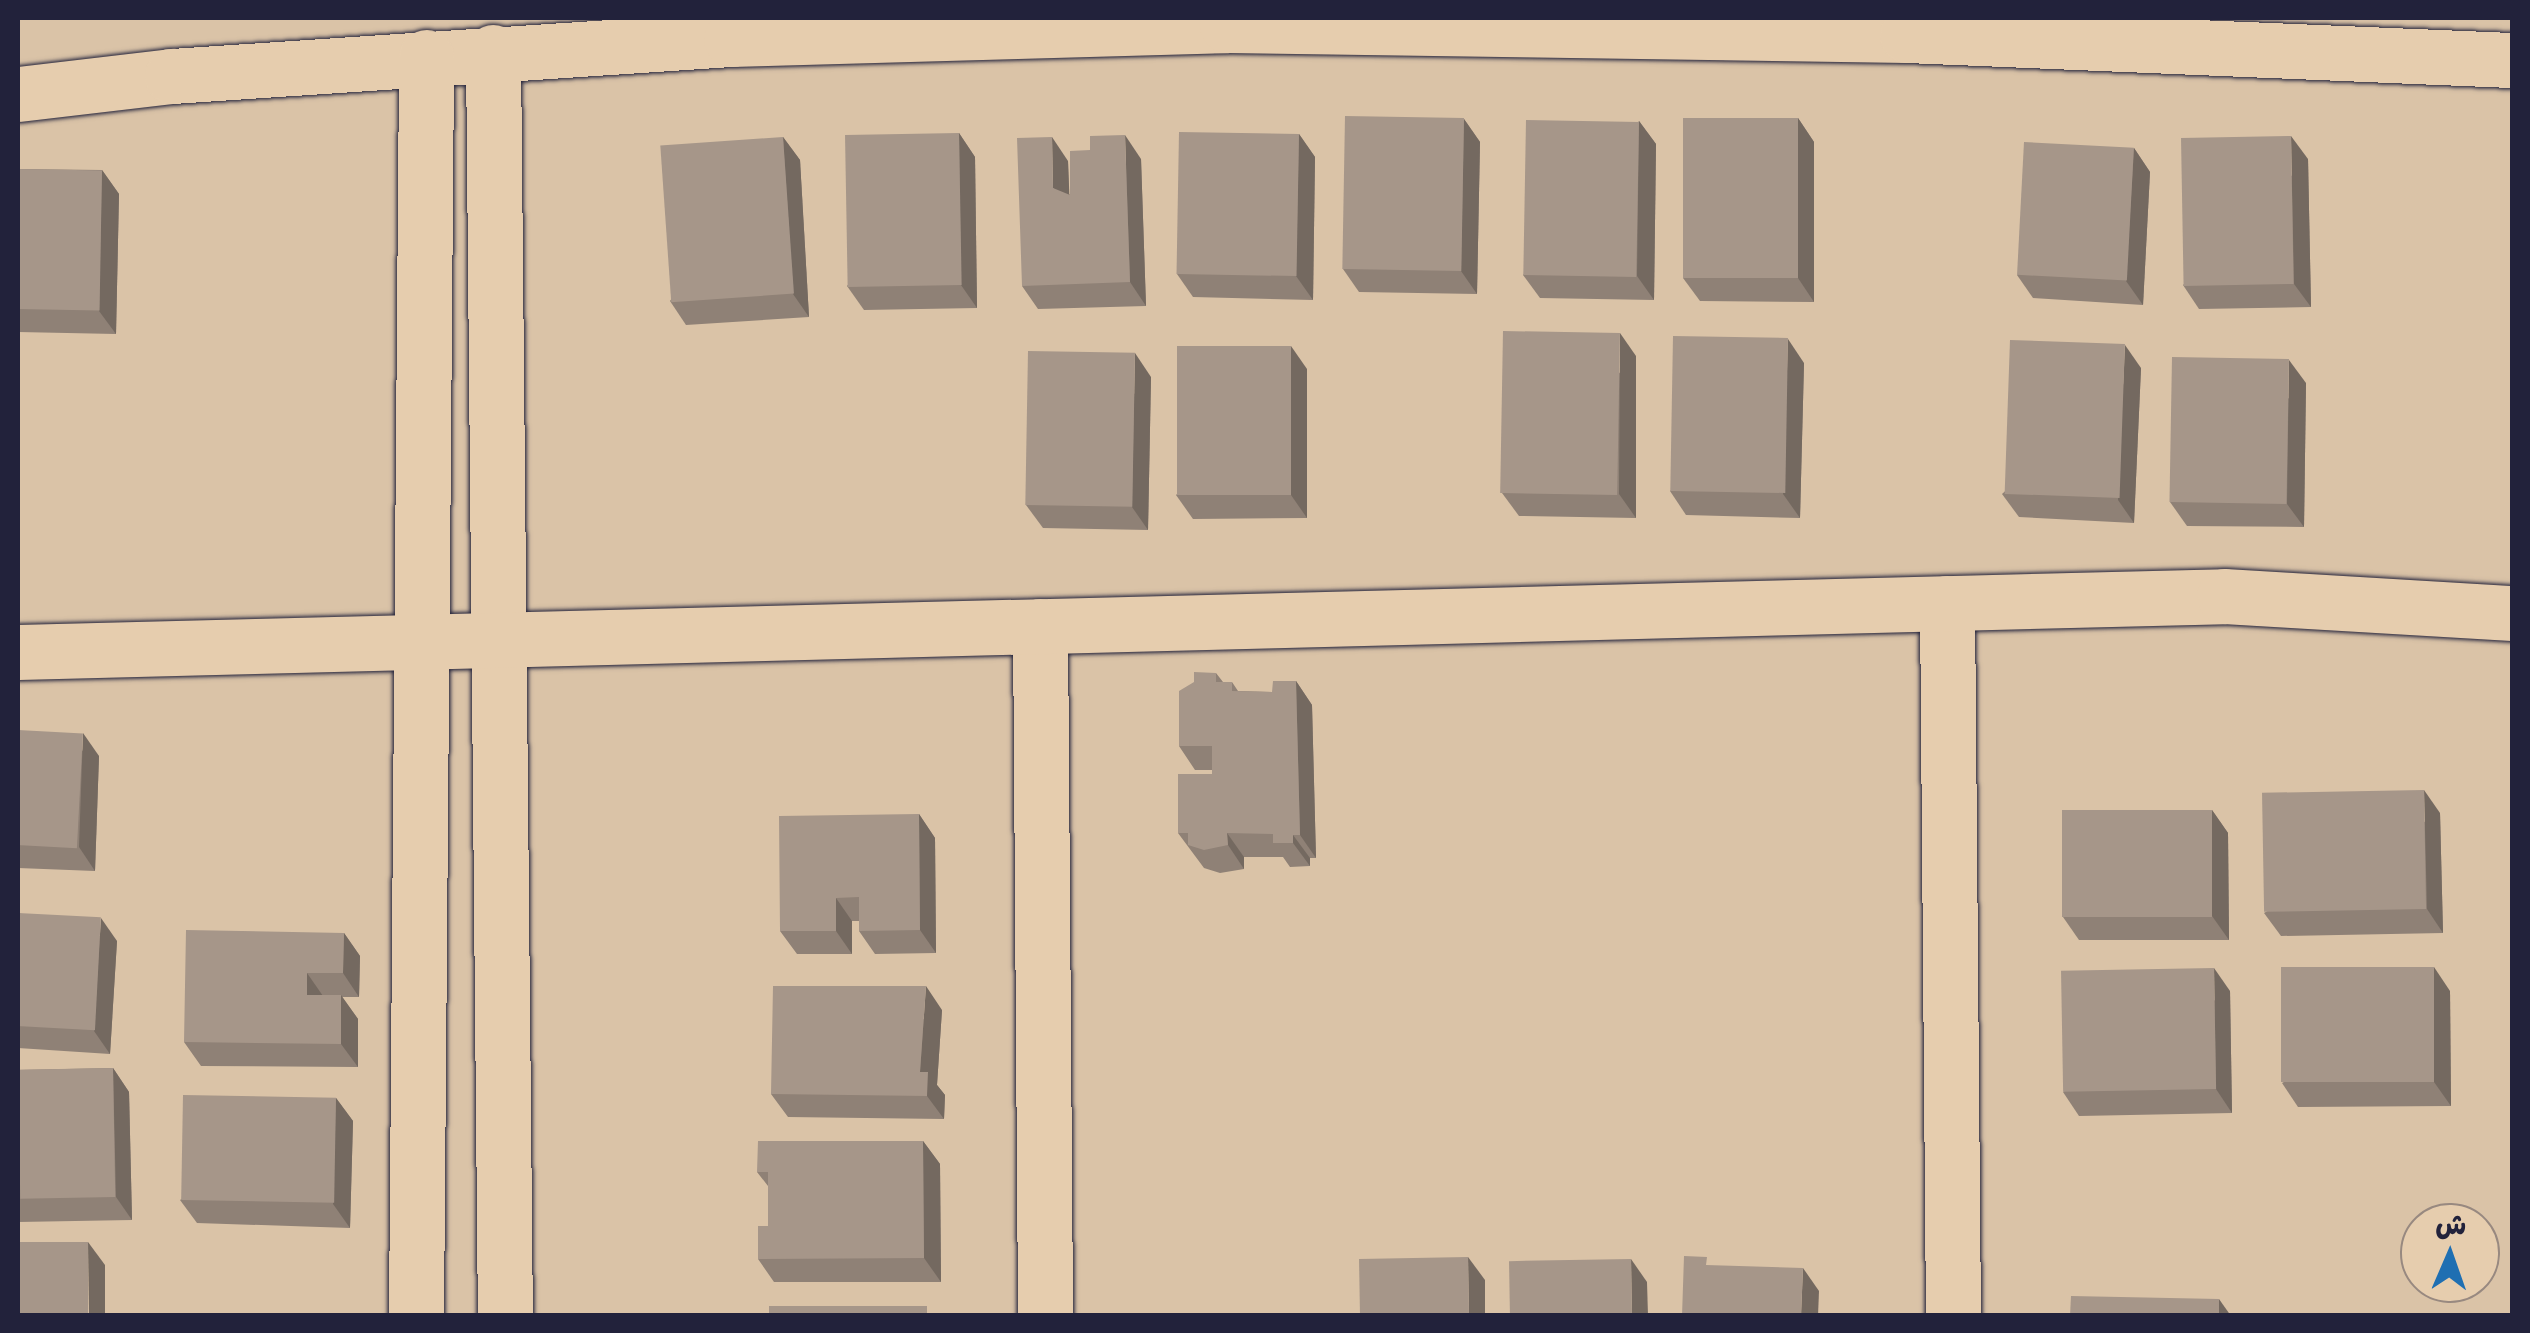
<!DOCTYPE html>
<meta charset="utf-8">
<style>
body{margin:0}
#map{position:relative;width:2530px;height:1333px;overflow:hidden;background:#dac3a7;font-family:Sriracha,"Playpen Sans Arabic",sans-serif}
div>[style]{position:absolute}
.roads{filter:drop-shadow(0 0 2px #22223b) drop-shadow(0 0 2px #22223b)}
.street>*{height:55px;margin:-27.5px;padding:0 27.5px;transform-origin:27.5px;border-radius:27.5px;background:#e6cdae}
.wall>*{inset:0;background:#8f8176}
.shaded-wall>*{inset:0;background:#746960}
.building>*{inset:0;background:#a69689;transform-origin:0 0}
span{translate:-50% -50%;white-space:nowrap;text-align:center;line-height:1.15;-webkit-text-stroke:8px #e6cdae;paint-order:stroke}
.frame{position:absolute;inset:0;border:20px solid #22223b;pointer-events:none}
.north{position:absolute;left:2400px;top:1203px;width:100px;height:100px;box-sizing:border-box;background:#e6cdae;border:2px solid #988980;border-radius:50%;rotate:2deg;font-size:28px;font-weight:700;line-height:40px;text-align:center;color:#22223b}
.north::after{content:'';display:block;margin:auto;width:35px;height:45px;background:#1f6fb2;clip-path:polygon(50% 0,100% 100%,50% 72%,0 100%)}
</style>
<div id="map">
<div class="roads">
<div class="street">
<i style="left:493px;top:52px;width:1264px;rotate:89.46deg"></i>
<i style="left:18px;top:94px;width:155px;rotate:-6.7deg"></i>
<i style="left:172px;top:76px;width:560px;rotate:-3.79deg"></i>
<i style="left:731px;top:39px;width:496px;rotate:-1.6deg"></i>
<i style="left:1227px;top:25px;width:680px;rotate:0.84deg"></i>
<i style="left:1907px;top:35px;width:606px;rotate:2.37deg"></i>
<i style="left:1947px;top:603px;width:713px;rotate:89.52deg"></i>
<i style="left:1040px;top:626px;width:690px;rotate:89.58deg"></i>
<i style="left:18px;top:652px;width:2207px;rotate:-1.45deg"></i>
<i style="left:2224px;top:596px;width:289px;rotate:3.4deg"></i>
<i style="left:416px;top:1316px;width:1259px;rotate:-89.54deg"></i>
</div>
</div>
<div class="wall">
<i style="clip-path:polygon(1798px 118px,1814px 142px,1814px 302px,1700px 301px,1683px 278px)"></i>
<i style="clip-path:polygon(1464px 119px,1480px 142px,1477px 294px,1359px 292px,1343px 269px)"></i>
<i style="clip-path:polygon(1639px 121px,1656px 144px,1654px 300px,1540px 298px,1523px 275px)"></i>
<i style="clip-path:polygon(959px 133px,975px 157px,977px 308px,864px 310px,847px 286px)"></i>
<i style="clip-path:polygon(1299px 134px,1315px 157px,1313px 300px,1193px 297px,1177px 274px)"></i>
<i style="clip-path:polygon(783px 137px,800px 160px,809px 317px,686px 325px,670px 301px)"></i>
<i style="clip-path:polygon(2134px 148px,2150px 172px,2143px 305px,2033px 298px,2017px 275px)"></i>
<i style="clip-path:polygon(1141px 159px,1146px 306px,1038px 309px,1022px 286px,1068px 161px,1069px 194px,1070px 195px)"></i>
<i style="clip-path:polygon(2308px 159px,2311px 307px,2199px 309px,2183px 285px)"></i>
<i style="clip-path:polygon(18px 169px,102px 170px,119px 194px,116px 334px,18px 332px)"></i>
<i style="clip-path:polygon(1636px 356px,1636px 518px,1519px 516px,1502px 493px)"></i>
<i style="clip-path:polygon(1804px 363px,1800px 518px,1686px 515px,1670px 491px)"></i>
<i style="clip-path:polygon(2141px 368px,2134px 523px,2019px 517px,2002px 494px)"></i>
<i style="clip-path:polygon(1307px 369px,1307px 518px,1193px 519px,1176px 495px)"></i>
<i style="clip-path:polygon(1151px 377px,1148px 530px,1043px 528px,1026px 505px)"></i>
<i style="clip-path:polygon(2306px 383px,2304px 527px,2187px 526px,2170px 502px)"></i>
<i style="clip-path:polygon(1216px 673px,1223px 682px,1232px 682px,1238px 691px,1272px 692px,1296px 681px,1312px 705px,1316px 858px,1310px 858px,1310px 866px,1290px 867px,1283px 857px,1244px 857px,1244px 869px,1220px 873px,1204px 868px,1178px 833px,1212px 774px,1212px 770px,1195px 770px,1179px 746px)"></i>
<i style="clip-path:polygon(18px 730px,99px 756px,95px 871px,18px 868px)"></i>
<i style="clip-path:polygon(2212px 810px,2228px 833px,2229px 940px,2079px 940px,2063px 917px)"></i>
<i style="clip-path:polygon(2440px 813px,2443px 933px,2281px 936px,2264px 913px)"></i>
<i style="clip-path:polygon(919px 814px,935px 838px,936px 953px,875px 954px,859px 931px,859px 921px,852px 921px,852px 954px,797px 954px,780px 931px)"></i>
<i style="clip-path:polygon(18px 913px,117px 941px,110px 1054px,18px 1048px)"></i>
<i style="clip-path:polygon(344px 933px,360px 956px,359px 997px,342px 997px,358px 1019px,358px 1067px,201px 1066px,184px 1042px)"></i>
<i style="clip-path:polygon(2230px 991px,2232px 1113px,2079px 1116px,2063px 1092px)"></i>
<i style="clip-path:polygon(2450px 991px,2451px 1106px,2298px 1107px,2282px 1083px)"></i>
<i style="clip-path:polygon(942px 1010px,937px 1085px,945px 1095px,944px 1119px,788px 1117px,771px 1094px)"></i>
<i style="clip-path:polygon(113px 1068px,129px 1092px,132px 1220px,18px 1222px,18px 1070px)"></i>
<i style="clip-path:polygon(336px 1098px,353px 1121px,350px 1228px,197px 1223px,180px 1200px)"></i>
<i style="clip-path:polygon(923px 1141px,940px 1164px,941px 1282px,774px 1282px,758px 1259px,768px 1226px,768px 1186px,757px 1172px)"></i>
</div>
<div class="shaded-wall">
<i style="clip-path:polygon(1798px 118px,1814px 142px,1814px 302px,1798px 278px)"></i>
<i style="clip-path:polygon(1464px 119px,1480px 142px,1477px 294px,1461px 271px)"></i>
<i style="clip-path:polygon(1639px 121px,1656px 144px,1654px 300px,1637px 276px)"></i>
<i style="clip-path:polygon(959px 133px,975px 157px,977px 308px,961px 285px)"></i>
<i style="clip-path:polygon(1299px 134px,1315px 157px,1313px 300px,1296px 276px)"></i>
<i style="clip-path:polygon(1125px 135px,1141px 159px,1146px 306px,1130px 282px)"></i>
<i style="clip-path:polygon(2291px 136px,2308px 159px,2311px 307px,2294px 284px)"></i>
<i style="clip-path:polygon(783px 137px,800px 160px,809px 317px,793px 294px)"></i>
<i style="clip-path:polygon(1052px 137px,1068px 161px,1070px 211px,1053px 188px)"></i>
<i style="clip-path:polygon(2134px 148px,2150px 172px,2143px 305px,2126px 281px)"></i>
<i style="clip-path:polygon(102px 170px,119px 194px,116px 334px,99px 311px)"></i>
<i style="clip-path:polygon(1620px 333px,1636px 356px,1636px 518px,1619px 494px)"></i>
<i style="clip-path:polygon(1788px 339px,1804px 363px,1800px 518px,1783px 494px)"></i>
<i style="clip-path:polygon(2125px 345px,2141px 368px,2134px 523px,2118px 500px)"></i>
<i style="clip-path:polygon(1291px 346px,1307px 369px,1307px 518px,1291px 495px)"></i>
<i style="clip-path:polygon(1135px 353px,1151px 377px,1148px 530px,1132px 507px)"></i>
<i style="clip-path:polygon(2289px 360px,2306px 383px,2304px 527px,2287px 504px)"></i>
<i style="clip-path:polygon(1296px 681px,1312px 705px,1316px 858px,1300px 835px)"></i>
<i style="clip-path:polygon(83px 733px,99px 756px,95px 871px,79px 847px)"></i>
<i style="clip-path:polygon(2424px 790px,2440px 813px,2443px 933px,2427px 909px)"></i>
<i style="clip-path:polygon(2212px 810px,2228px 833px,2229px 940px,2212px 916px)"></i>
<i style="clip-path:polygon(919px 814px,935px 838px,936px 953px,920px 930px)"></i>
<i style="clip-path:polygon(1227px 833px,1244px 857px,1244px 869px,1228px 845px)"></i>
<i style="clip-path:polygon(1293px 835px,1310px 858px,1310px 866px,1293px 843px)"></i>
<i style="clip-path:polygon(836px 898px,852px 921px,852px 954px,836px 931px)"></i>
<i style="clip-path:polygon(101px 918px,117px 941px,110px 1054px,94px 1031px)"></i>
<i style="clip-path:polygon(344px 933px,360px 956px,359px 997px,343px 973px)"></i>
<i style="clip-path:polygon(2434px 967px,2450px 991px,2451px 1106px,2434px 1082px)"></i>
<i style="clip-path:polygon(2214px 968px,2230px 991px,2232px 1113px,2216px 1089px)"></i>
<i style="clip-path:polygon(307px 973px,323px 996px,307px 995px)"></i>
<i style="clip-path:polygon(926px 986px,942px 1010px,937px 1085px,945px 1095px,944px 1119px,927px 1096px,920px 1072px)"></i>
<i style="clip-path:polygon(341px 995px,358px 1019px,358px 1067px,341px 1044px)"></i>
<i style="clip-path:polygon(113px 1068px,129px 1092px,132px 1220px,116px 1197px)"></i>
<i style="clip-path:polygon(336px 1098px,353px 1121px,350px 1228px,333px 1204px)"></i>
<i style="clip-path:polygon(923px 1141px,940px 1164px,941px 1282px,924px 1258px)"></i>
<i style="clip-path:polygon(88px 1242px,105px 1265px,105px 1316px,89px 1316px)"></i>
<i style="clip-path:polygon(1468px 1257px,1485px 1280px,1485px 1316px,1469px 1316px)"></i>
<i style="clip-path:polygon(1631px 1259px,1647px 1282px,1648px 1316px,1632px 1316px)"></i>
<i style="clip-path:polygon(1803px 1268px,1819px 1291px,1818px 1316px,1801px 1316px)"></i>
<i style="clip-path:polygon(2219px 1299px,2231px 1316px,2219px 1316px)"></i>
</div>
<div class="building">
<i style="left:1345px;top:116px;width:119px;height:153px;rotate:1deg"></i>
<i style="left:1798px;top:118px;width:160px;height:115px;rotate:90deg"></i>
<i style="left:1526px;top:120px;width:113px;height:155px;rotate:1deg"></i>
<i style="left:1179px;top:132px;width:120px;height:142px;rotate:1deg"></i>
<i style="left:959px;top:133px;width:152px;height:114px;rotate:89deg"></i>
<i style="clip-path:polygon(1125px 135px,1130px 282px,1022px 286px,1017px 138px,1052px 137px,1053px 188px,1070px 195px,1070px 151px,1090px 150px,1090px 136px)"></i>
<i style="left:2291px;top:136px;width:148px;height:110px;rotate:89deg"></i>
<i style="left:783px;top:137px;width:157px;height:123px;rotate:86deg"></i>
<i style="left:2024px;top:142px;width:110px;height:133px;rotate:3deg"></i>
<i style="left:18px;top:169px;width:84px;height:140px;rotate:1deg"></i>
<i style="left:1503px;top:331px;width:117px;height:162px;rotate:1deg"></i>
<i style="left:1673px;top:336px;width:115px;height:155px;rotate:1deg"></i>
<i style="left:2010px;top:340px;width:115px;height:154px;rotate:2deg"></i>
<i style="left:1291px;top:346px;width:149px;height:114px;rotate:90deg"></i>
<i style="left:1028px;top:351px;width:107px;height:154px;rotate:1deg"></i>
<i style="left:2172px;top:357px;width:117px;height:145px;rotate:1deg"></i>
<i style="clip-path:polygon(1194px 672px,1216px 673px,1216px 682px,1232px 682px,1232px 691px,1272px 692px,1273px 681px,1296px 681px,1300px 835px,1293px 835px,1293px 843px,1273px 843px,1273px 834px,1227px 833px,1228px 845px,1204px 850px,1188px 845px,1188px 833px,1178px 833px,1178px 774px,1212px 774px,1212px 746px,1179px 746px,1179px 691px,1194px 682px)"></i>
<i style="left:18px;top:730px;width:65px;height:115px;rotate:3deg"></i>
<i style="left:2424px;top:790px;width:119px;height:162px;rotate:89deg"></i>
<i style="left:2062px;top:810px;width:150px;height:107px"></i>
<i style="clip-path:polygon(919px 814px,920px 930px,859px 931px,859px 897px,836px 898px,836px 931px,780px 931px,779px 816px)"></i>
<i style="left:18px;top:913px;width:83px;height:113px;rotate:3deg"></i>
<i style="clip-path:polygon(186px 930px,344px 933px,343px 973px,307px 973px,307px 995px,341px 995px,341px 1044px,184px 1042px)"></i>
<i style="left:2434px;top:967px;width:115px;height:153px;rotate:90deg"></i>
<i style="left:2214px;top:968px;width:121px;height:153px;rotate:89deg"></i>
<i style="clip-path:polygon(773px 986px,926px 986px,920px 1072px,928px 1072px,927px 1096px,771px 1094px)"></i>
<i style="left:113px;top:1068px;width:129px;height:95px;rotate:89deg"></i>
<i style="left:183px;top:1095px;width:153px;height:105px;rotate:1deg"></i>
<i style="clip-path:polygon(758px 1141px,923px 1141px,924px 1258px,758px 1259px,758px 1226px,768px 1226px,768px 1172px,757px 1172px)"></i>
<i style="left:18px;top:1242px;width:70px;height:74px"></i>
<i style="clip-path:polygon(1684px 1256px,1707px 1257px,1706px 1265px,1803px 1268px,1801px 1316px,1682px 1316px)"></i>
<i style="left:1468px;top:1257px;width:59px;height:109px;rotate:89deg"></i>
<i style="left:1631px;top:1259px;width:57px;height:122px;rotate:89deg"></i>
<i style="clip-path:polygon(2071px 1296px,2219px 1299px,2219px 1316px,2070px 1316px)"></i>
<i style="left:769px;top:1306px;width:158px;height:10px"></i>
</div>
<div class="frame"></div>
<div class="north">ش</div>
</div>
